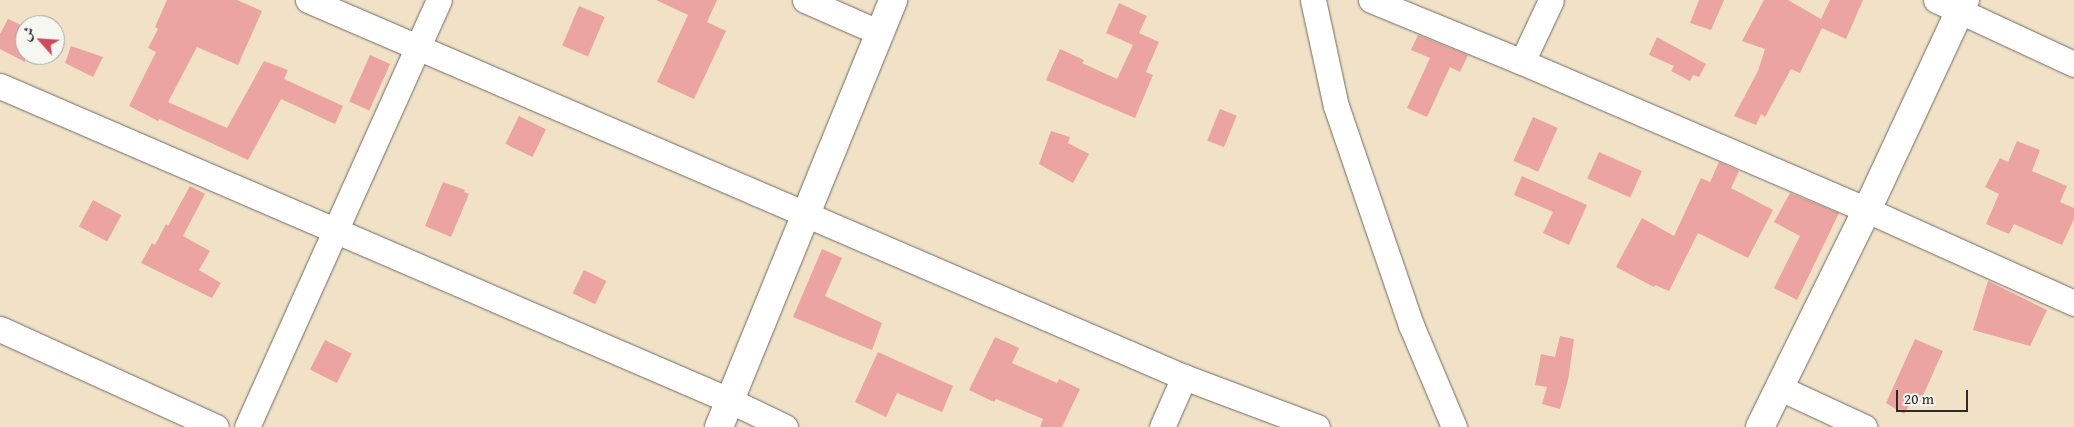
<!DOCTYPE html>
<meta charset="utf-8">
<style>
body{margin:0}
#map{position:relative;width:2074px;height:427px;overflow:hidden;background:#f1e2c7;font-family:"Gentium Book Plus",Amiri,serif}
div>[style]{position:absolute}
.building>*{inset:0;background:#eba4a0;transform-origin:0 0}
.roads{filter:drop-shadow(0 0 1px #706b62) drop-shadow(0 0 1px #706b62)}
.minor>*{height:25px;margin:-12.5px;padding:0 12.5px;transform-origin:12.5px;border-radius:12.5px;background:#fff}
.tertiary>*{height:28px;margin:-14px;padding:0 14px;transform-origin:14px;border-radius:14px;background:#fff}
span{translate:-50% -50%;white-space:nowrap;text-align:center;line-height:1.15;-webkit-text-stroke:5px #f6f6f2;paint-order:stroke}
.north{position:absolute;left:15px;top:15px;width:50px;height:50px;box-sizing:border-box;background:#f6f6f2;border:1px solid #a5a5a2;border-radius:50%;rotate:296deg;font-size:14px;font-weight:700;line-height:20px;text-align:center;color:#2b2b2b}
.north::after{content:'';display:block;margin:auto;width:18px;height:22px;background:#d1495b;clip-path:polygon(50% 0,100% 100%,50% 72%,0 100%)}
.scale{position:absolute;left:1896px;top:390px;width:72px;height:22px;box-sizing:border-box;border:2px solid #2b2b2b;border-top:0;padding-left:6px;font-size:15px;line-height:18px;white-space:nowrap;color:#2b2b2b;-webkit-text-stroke:4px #f6f6f2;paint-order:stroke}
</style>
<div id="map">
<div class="building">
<i style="clip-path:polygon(167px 0,237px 0,262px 11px,238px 65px,197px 47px,168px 102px,227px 128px,264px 61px,288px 70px,284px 79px,343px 106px,335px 124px,281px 99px,248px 160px,159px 119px,158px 121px,129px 106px,156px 52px,148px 48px,158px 29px,155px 27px)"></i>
<i style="clip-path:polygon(656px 0,717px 0,707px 22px,726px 31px,694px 99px,657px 82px,688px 15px)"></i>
<i style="clip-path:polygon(1699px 0,1724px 0,1711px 30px,1690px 23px)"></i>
<i style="clip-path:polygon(1764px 0,1788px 0,1821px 19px,1830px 0,1863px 0,1846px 39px,1822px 28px,1800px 73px,1791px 69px,1765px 117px,1761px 114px,1756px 125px,1734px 116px,1758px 71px,1765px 49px,1742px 41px)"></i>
<i style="clip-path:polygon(1119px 3px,1147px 16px,1139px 33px,1159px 42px,1146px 72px,1153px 75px,1135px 118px,1046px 80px,1060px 49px,1084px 60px,1082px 63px,1117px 79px,1133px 45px,1106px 33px)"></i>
<i style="left:579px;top:6px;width:28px;height:43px;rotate:23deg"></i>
<i style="clip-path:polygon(8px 19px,25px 27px,25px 62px,0 49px,0 34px)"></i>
<i style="clip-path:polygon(1418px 35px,1468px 55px,1460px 72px,1450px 67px,1427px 117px,1407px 108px,1430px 58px,1411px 50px)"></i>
<i style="clip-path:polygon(1657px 37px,1706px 64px,1699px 77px,1693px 75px,1690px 81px,1671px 71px,1674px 66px,1649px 55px)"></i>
<i style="clip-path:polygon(71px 46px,103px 57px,93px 77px,65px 63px)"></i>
<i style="left:370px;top:55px;width:22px;height:51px;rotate:24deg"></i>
<i style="left:1220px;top:109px;width:18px;height:34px;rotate:22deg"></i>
<i style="left:519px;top:116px;width:30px;height:31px;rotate:26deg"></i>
<i style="left:1533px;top:117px;width:27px;height:48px;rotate:24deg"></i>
<i style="clip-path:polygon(1051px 131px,1070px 137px,1068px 143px,1089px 154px,1073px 183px,1039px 164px)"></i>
<i style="clip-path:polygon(2017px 141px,2040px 150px,2032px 171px,2067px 186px,2060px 202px,2074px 208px,2074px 219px,2062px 245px,2014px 224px,2009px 234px,1986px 224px,1999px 194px,1985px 187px,2000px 158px,2008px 162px)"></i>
<i style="left:1599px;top:152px;width:47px;height:29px;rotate:24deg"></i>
<i style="clip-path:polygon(1719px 162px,1739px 171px,1731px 188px,1773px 210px,1748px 258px,1698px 233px,1669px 291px,1655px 285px,1654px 287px,1616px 267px,1642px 218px,1674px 236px,1701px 178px,1710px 182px)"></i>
<i style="clip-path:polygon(1522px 176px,1587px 205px,1569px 245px,1543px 233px,1553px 212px,1514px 195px)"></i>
<i style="clip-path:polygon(443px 182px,465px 190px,464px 192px,469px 194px,451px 237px,425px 226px)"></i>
<i style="clip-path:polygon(190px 186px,205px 194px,183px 236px,210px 251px,199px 270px,221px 283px,212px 298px,141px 263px,152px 243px,155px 245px,166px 224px,168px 226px)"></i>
<i style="clip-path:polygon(1790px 193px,1839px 213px,1797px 300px,1774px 288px,1800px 236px,1774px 222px)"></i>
<i style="left:93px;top:200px;width:32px;height:30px;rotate:28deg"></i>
<i style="clip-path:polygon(822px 249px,842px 258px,825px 296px,882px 323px,872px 350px,793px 317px)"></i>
<i style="left:584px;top:270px;width:25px;height:26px;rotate:26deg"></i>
<i style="clip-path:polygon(1988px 281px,2047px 310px,2030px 346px,1973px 330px)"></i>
<i style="clip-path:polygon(1560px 336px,1574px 339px,1568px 380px,1560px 409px,1542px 404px,1547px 387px,1535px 385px,1541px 354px,1555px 357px)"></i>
<i style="clip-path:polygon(995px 337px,1019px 348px,1012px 363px,1057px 383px,1059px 379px,1080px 389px,1062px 427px,1040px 427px,1043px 419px,996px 399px,994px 402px,969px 390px)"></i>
<i style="clip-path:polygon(1915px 339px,1943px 351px,1920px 402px,1913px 399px,1904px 414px,1886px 403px)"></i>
<i style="left:325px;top:340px;width:30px;height:33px;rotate:27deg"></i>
<i style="clip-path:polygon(878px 352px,953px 386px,942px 412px,897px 393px,886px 417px,855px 402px)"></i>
</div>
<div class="roads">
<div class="minor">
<i style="left:308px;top:0;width:954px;rotate:23.29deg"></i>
<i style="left:1184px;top:377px;width:142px;rotate:20.6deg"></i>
<i style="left:805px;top:0;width:80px;rotate:23.7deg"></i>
<i style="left:1313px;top:0;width:108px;rotate:77.8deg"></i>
<i style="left:1336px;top:106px;width:231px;rotate:71.1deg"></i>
<i style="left:1411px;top:325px;width:111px;rotate:67.1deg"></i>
<i style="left:1371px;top:0;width:163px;rotate:22.3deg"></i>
<i style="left:1522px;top:62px;width:375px;rotate:23.2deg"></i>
<i style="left:1867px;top:210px;width:227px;rotate:24.2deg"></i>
<i style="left:1936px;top:0;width:152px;rotate:24.9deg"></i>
<i style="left:1522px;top:62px;width:68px;rotate:-64.9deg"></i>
<i style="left:0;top:86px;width:796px;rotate:23.31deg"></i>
<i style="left:731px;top:401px;width:60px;rotate:25.7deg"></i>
<i style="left:0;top:329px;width:237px;rotate:24.4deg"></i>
<i style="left:1780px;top:388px;width:93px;rotate:24.9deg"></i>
<i style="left:247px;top:427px;width:468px;rotate:-65.8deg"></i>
<i style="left:1162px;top:427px;width:55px;rotate:-66.3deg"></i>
</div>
<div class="tertiary">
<i style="left:719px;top:427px;width:461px;rotate:-67.8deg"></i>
<i style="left:1760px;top:427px;width:242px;rotate:-63.8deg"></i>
<i style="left:1867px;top:210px;width:232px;rotate:-65deg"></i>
</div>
</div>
<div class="north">ش</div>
<div class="scale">20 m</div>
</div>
